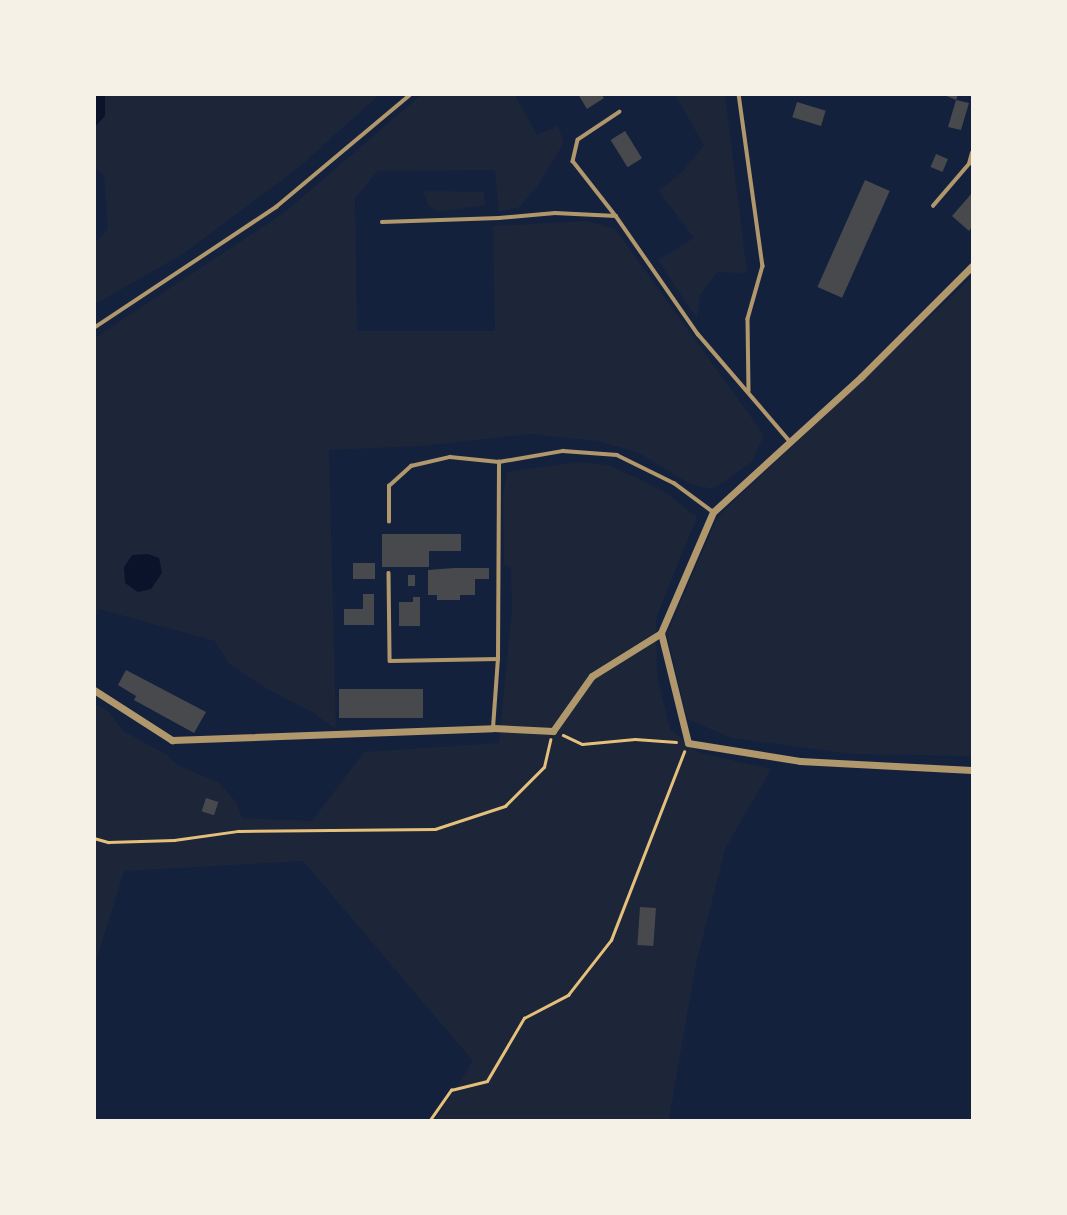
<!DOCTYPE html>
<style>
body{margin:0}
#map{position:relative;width:1067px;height:1215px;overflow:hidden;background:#14213d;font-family:"Alegreya Sans",sans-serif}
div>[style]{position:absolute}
.green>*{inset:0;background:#1d2539}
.water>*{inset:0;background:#0b132b}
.building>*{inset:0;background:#48494c;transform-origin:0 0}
.path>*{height:2.5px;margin:-1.25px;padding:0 1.25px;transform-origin:1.25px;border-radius:1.25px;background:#e5c07b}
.service>*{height:3.5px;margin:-1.75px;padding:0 1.75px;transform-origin:1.75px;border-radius:1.75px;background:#b1986c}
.minor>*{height:7px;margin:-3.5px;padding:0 3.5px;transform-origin:3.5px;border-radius:3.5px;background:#b1986c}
span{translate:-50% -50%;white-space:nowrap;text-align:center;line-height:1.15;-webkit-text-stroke:6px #f6f1e7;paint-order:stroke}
.frame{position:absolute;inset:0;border:96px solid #f6f1e7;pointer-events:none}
</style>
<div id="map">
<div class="green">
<i style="clip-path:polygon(95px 95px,379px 95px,297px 169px,183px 254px,95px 304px,95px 243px,108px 229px,104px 176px,95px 168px)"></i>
<i style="clip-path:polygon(421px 95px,515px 95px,537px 135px,558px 126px,564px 143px,538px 185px,520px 207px,499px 212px,495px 170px,378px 171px,355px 198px,357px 331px,495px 331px,493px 226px,586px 221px,615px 229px,764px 435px,752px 462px,713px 489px,690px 484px,639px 453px,598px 441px,530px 434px,420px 446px,329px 450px,336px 729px,312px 712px,267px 689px,229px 664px,215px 641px,99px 609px,95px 618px,95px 338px,285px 212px)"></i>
<i style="clip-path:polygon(675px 95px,725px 95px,747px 273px,717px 272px,700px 295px,697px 319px,658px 260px,694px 238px,659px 191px,683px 171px,704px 145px)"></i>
<i style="clip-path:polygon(423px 191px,484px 192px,485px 205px,439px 212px,429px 206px)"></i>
<i style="clip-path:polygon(972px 277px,972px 756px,852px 754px,731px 738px,687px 719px,667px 633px,718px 516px)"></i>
<i style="clip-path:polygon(579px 462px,608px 465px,639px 479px,666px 493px,697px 517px,656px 618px,657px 675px,670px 729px,700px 753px,771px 769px,725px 849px,695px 968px,669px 1120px,435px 1120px,473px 1061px,303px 861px,124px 871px,95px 965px,95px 704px,109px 712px,123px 731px,166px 754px,179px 766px,218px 782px,236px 802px,242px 818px,312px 821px,364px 752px,499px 743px,512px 609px,511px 569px,504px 564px,503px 495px,507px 472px)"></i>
</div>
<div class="water">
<i style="clip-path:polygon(95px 94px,105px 95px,105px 116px,95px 127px)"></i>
<i style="clip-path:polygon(148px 554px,159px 558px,162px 573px,151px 589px,138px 592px,125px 583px,124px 567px,132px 555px)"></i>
</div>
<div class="building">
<i style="clip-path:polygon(578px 94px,601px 94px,604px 98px,587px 109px)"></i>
<i style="clip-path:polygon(942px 94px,958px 94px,956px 100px,969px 103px,961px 130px,948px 127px,956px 100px)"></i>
<i style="left:797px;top:102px;width:30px;height:16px;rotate:17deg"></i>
<i style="left:625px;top:131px;width:32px;height:17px;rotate:58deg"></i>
<i style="left:936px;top:154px;width:13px;height:14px;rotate:23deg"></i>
<i style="left:865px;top:180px;width:27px;height:117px;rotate:24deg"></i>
<i style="clip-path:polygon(972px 193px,972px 227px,969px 231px,952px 216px)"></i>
<i style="clip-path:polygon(382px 534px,461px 534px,461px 551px,429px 551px,429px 567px,382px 567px)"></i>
<i style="left:353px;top:563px;width:22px;height:16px"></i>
<i style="clip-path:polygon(454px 568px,489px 568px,489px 579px,475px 579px,475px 595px,460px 595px,460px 600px,437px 600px,437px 595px,428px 595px,428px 570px)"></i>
<i style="left:408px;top:575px;width:7px;height:11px"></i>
<i style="clip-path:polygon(363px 594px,374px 594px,374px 625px,344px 625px,344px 609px,363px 609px)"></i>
<i style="clip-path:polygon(413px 597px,420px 597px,420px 626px,399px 626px,399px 602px,413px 602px)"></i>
<i style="clip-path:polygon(126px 670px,206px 712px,194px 733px,134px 700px,136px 696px,118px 685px)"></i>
<i style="left:339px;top:689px;width:84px;height:29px"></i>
<i style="left:206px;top:798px;width:13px;height:14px;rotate:18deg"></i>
<i style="left:640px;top:907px;width:16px;height:38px;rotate:4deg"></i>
</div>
<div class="path">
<i style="left:563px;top:735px;width:21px;rotate:25deg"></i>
<i style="left:582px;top:744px;width:53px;rotate:-5.4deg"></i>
<i style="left:635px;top:739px;width:41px;rotate:4.2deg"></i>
<i style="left:94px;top:838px;width:15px;rotate:16deg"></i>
<i style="left:108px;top:842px;width:66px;rotate:-1.7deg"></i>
<i style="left:174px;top:840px;width:65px;rotate:-8deg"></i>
<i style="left:238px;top:831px;width:197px;rotate:-0.6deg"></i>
<i style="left:435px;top:829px;width:74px;rotate:-18.2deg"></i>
<i style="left:505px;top:806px;width:55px;rotate:-45deg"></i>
<i style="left:544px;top:767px;width:28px;rotate:-77deg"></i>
<i style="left:430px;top:1120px;width:37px;rotate:-55deg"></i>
<i style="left:451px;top:1090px;width:37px;rotate:-14deg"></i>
<i style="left:487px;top:1081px;width:73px;rotate:-59.6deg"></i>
<i style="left:524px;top:1018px;width:50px;rotate:-27.6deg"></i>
<i style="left:568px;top:995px;width:70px;rotate:-52deg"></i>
<i style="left:611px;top:940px;width:202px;rotate:-68.8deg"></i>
</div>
<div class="service">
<i style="left:739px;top:94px;width:174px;rotate:82.1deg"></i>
<i style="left:763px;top:266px;width:55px;rotate:105.8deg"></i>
<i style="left:748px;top:319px;width:72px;rotate:89.2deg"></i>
<i style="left:620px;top:112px;width:50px;rotate:146.3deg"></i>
<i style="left:578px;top:140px;width:22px;rotate:103deg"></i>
<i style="left:573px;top:161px;width:70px;rotate:52deg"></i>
<i style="left:616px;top:216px;width:144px;rotate:55.2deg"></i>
<i style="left:698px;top:334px;width:140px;rotate:49.4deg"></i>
<i style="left:933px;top:206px;width:55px;rotate:-49.4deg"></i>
<i style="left:969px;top:164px;width:11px;rotate:-75deg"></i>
<i style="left:382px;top:222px;width:117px;rotate:-2deg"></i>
<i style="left:499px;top:218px;width:56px;rotate:-5.1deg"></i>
<i style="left:555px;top:213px;width:61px;rotate:2.8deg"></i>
<i style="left:94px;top:328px;width:219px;rotate:-33.6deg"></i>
<i style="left:276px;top:207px;width:176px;rotate:-39.9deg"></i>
<i style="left:389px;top:522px;width:36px;rotate:-90deg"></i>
<i style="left:389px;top:486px;width:30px;rotate:-42deg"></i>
<i style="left:411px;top:466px;width:40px;rotate:-13deg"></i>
<i style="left:450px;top:457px;width:49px;rotate:5.8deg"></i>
<i style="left:499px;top:462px;width:65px;rotate:-9.8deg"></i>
<i style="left:563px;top:451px;width:54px;rotate:4.2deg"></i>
<i style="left:617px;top:455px;width:64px;rotate:26.2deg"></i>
<i style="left:674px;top:483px;width:47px;rotate:36.4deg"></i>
<i style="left:389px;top:573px;width:88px;rotate:89.3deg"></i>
<i style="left:390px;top:661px;width:108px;rotate:-1.1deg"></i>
<i style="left:493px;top:728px;width:69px;rotate:-85.9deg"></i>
<i style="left:498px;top:659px;width:197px;rotate:-89.7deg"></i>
</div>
<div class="minor">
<i style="left:972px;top:266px;width:157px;rotate:135deg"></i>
<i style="left:861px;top:377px;width:200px;rotate:137.6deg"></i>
<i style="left:713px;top:512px;width:132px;rotate:113.3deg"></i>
<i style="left:661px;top:633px;width:113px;rotate:76.2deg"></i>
<i style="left:688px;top:743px;width:113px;rotate:9.1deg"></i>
<i style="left:800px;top:761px;width:172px;rotate:3deg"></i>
<i style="left:94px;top:690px;width:93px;rotate:32.7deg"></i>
<i style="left:172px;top:740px;width:321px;rotate:-2.1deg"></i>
<i style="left:493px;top:728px;width:60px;rotate:2.9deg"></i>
<i style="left:553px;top:731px;width:67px;rotate:-54.7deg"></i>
<i style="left:592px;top:676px;width:81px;rotate:-31.9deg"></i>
</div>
<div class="frame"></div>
</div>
